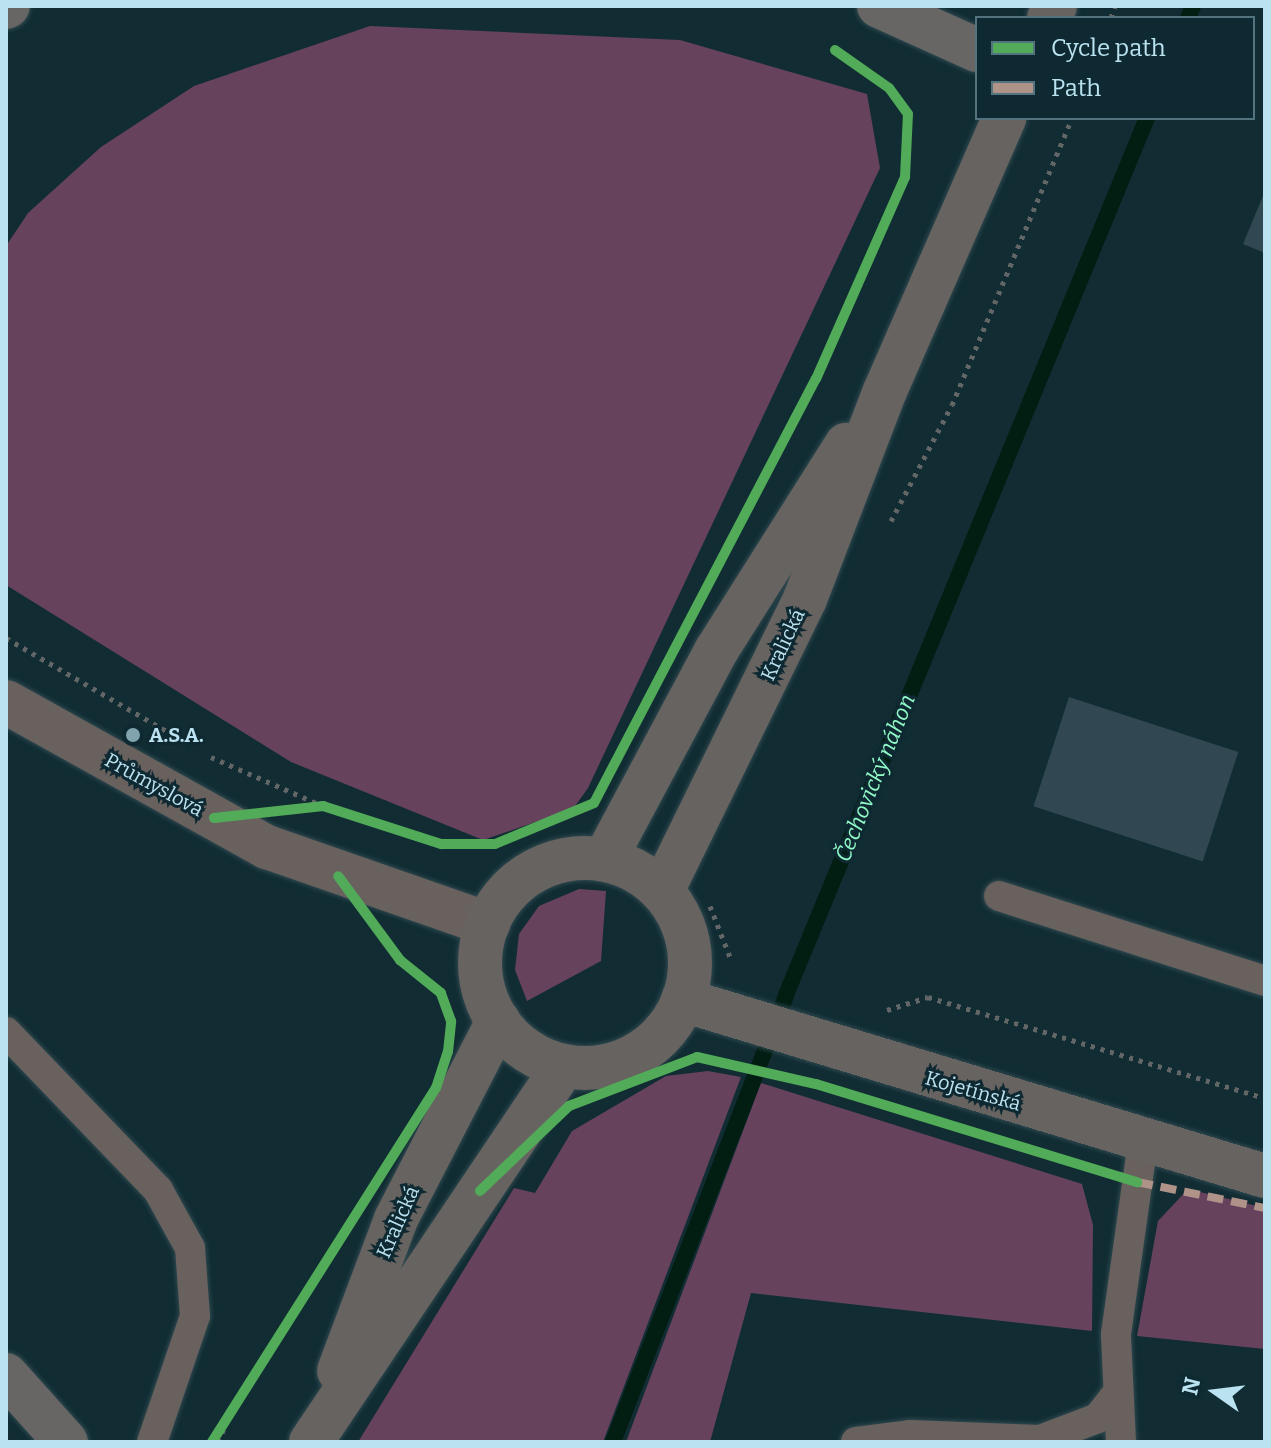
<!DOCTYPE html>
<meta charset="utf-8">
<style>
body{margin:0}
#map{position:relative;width:1271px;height:1448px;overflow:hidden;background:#112d33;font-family:Bitter,serif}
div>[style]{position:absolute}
.green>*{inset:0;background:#66425d}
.stream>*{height:16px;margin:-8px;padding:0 8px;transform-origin:8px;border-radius:8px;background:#021e12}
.building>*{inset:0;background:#314852;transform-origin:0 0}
.path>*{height:5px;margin-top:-2.5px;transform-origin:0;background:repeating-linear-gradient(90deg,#636666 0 4px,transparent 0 10px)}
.roads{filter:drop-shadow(0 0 2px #2f484f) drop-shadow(0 0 2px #2f484f)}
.lane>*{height:30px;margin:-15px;padding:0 15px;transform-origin:15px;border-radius:15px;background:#69615e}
.street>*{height:44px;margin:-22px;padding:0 22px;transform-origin:22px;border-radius:22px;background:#69615e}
.secondary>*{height:44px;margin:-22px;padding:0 22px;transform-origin:22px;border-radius:22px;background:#676360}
.secondary>.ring{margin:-22px;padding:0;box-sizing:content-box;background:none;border:44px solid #676360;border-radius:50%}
.highway>*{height:44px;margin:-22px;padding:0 22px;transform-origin:22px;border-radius:22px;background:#676665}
.quiet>*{height:8px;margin-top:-4px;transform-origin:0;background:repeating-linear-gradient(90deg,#af9288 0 16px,transparent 0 24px)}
.cycleway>*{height:10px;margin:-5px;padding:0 5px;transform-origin:5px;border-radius:5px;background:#51ab58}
.dots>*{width:22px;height:22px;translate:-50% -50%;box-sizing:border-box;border:4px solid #0e2932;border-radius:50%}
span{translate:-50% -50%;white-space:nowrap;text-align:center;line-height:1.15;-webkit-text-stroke:6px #0e2932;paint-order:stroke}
.street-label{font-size:20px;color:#bbe2f0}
.poi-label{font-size:20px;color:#bbe2f0;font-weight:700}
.left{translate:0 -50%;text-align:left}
.water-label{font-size:22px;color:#91fac6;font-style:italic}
.frame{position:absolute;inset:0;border:8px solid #bbe2f0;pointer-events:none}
.legend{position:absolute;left:975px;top:16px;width:280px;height:104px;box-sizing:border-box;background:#0e2932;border:2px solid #53737e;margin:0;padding:10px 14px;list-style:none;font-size:24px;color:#bbe2f0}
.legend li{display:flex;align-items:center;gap:16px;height:40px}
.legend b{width:40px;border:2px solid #53737e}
.north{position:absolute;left:1175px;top:1352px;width:80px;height:80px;-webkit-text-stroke:6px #0e2932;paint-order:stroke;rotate:284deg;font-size:22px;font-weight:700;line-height:32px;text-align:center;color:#bbe2f0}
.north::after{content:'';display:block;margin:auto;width:28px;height:36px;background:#bbe2f0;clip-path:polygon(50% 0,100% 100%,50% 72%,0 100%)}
</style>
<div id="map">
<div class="green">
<i style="clip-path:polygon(370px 26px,680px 40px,867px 94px,880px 168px,588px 788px,573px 809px,483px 840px,291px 762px,6px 585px,6px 246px,28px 213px,101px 147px,194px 86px)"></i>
<i style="clip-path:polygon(579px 889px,606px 891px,601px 961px,527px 1001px,515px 970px,519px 934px,539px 906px)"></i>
<i style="clip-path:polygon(708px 1071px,741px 1077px,603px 1442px,358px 1442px,514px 1188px,535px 1193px,572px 1131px,666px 1076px)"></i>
<i style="clip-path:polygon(761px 1083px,1082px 1184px,1093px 1225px,1092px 1331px,751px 1293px,710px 1442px,626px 1442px)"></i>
<i style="clip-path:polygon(1188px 1189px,1265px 1208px,1265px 1349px,1137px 1336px,1158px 1221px)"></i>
</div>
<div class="stream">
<i style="left:1188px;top:18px;width:13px;rotate:-67deg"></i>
<i style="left:613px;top:1442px;width:479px;rotate:-68.8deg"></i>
<i style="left:786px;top:995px;width:948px;rotate:-67.63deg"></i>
</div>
<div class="building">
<i style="clip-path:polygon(1265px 191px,1265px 253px,1243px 244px)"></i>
<i style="left:1069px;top:697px;width:178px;height:115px;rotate:18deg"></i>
</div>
<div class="path">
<i style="left:1111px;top:18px;width:13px;rotate:-72deg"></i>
<i style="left:891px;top:521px;width:131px;rotate:-62.3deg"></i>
<i style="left:952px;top:405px;width:311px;rotate:-67.3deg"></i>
<i style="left:6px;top:638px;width:203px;rotate:30.1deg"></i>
<i style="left:211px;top:757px;width:122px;rotate:23.6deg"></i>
<i style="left:710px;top:906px;width:60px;rotate:68.6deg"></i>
<i style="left:887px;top:1010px;width:43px;rotate:-17.6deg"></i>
<i style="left:928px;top:997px;width:352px;rotate:16.7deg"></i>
<i style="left:218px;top:1442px;width:20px;rotate:-66deg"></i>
</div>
<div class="roads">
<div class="lane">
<i style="left:999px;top:896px;width:279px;rotate:17.7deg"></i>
<i style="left:6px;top:1032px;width:219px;rotate:46.1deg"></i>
<i style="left:158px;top:1190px;width:66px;rotate:61.1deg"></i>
<i style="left:190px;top:1248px;width:68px;rotate:85.8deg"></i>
<i style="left:195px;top:1316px;width:133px;rotate:108.8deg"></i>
<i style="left:856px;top:1442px;width:54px;rotate:-7.4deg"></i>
<i style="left:910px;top:1435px;width:130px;rotate:2.2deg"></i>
<i style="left:1040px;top:1440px;width:62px;rotate:-20.8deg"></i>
<i style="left:1098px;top:1418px;width:31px;rotate:-52deg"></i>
<i style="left:1121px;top:1442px;width:108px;rotate:-92.7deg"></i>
<i style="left:1116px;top:1334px;width:195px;rotate:-82deg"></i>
</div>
<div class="street">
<i style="left:6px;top:702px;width:299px;rotate:29.1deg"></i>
<i style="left:267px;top:847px;width:234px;rotate:19.2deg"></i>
</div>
<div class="secondary">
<i style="left:1049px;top:18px;width:13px;rotate:-63deg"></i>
<i class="ring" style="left:480px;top:858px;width:166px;height:166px"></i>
<i style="left:605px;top:859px;width:236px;rotate:-61.9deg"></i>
<i style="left:716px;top:651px;width:244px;rotate:-57.7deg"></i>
<i style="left:662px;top:891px;width:325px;rotate:-63.9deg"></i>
<i style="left:805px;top:599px;width:223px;rotate:-69deg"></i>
<i style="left:885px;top:391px;width:298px;rotate:-66.4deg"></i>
<i style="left:683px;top:1000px;width:608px;rotate:16.83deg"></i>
<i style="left:339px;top:1371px;width:162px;rotate:-69.4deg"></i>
<i style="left:396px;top:1219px;width:223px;rotate:-62.7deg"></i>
<i style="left:311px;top:1442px;width:453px;rotate:-56.1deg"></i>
</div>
<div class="highway">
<i style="left:879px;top:6px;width:107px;rotate:24.2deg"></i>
<i style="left:6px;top:7px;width:2px;rotate:-27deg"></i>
<i style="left:6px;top:1375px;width:90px;rotate:48.2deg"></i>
</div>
</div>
<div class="quiet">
<i style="left:1137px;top:1182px;width:131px;rotate:11.5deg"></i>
</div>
<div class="cycleway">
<i style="left:214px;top:818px;width:110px;rotate:-6.3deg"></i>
<i style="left:323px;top:806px;width:124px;rotate:17.9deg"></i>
<i style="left:441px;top:844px;width:54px"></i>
<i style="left:495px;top:844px;width:107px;rotate:-22.5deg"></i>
<i style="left:594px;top:803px;width:479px;rotate:-62.4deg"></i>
<i style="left:816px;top:379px;width:221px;rotate:-66.2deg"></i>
<i style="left:905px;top:177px;width:63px;rotate:-87.3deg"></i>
<i style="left:908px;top:114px;width:32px;rotate:-126deg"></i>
<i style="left:889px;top:88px;width:66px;rotate:-144.9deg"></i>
<i style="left:480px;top:1191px;width:123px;rotate:-43.7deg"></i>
<i style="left:569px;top:1106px;width:137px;rotate:-20.9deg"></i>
<i style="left:697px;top:1057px;width:122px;rotate:12.8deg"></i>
<i style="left:816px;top:1084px;width:336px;rotate:17deg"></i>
<i style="left:212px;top:1442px;width:419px;rotate:-57.7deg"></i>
<i style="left:436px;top:1088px;width:38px;rotate:-72deg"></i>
<i style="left:448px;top:1052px;width:31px;rotate:-84deg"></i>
<i style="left:451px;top:1021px;width:30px;rotate:-110deg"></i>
<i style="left:441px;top:993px;width:53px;rotate:-141.2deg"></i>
<i style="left:400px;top:960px;width:104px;rotate:-126.4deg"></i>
</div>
<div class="dots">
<i style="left:133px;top:735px;background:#80a3ae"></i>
</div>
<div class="street-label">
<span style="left:783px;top:645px;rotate:-65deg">Kralická</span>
<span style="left:154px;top:785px;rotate:29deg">Průmyslová</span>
<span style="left:973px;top:1091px;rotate:16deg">Kojetínská</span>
<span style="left:398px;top:1222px;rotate:-66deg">Kralická</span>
</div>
<div class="poi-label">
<span class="left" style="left:149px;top:735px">A.S.A.</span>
</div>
<div class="water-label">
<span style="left:875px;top:778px;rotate:-68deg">Čechovický náhon</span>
</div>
<div class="frame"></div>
<ul class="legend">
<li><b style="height:10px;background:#51ab58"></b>Cycle path</li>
<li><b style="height:10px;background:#af9288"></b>Path</li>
</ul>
<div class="north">N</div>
</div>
